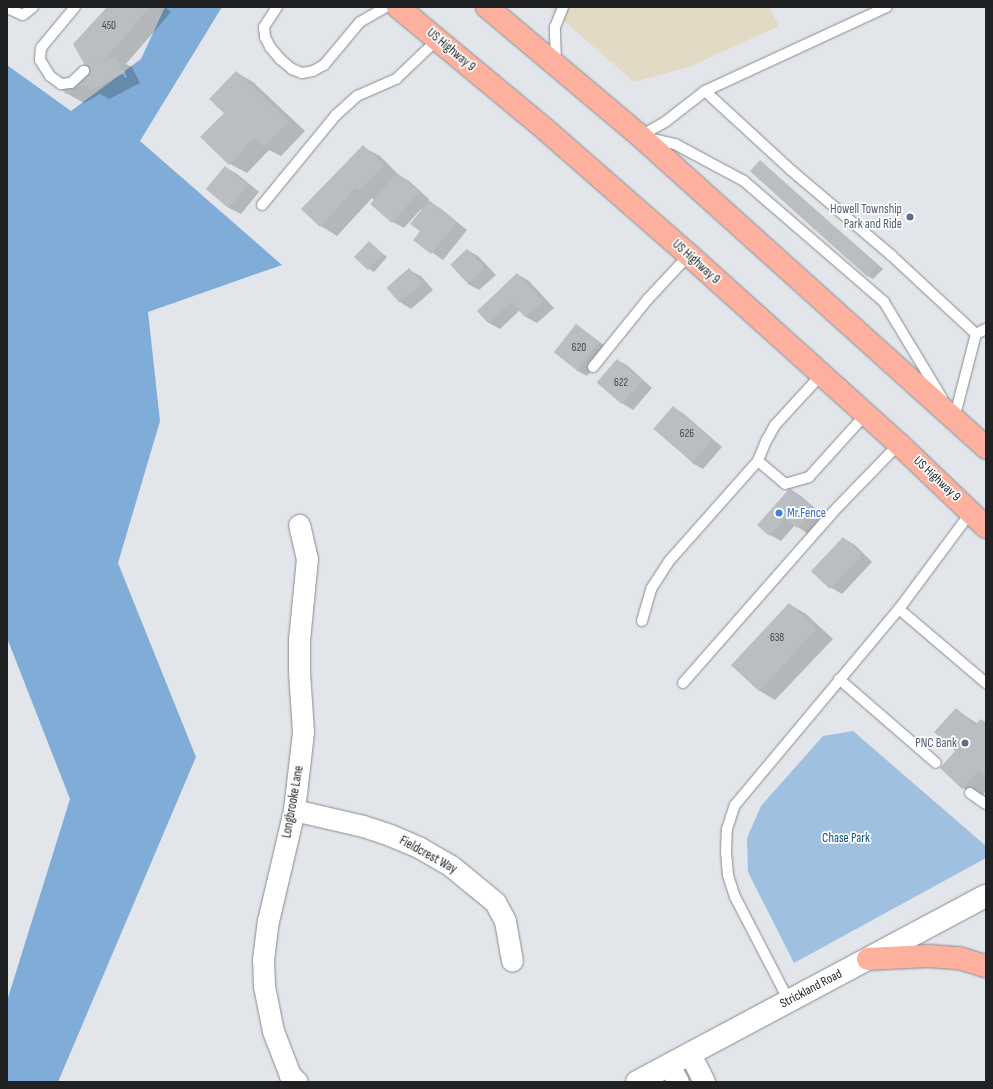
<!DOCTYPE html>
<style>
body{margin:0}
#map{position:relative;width:993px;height:1089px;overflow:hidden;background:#e2e5e9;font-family:"Sofia Sans Condensed",sans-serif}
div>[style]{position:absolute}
.commercial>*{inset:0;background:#e3dac5}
.green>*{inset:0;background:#9fc0e0}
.forest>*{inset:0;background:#7fadd8}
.shadow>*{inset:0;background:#0003}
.building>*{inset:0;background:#babdc1;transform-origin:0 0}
.roads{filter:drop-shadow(0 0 1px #878b8e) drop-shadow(0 0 1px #878b8e)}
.service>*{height:10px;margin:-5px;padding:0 5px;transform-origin:5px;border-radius:5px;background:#fff}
.minor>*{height:21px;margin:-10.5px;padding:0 10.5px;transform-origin:10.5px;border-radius:10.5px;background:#fff}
.tertiary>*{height:22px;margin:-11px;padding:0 11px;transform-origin:11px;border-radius:11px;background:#fff}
.trunk>*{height:22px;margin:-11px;padding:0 11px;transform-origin:11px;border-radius:11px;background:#feb09e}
.dots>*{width:11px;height:11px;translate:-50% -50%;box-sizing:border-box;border:2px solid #fff;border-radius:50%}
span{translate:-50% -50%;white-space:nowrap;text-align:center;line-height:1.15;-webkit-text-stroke:3.5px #fff;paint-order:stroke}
.number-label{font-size:11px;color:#46484a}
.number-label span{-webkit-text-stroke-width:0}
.street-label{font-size:13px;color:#1f2122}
.service-label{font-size:13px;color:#4e5e75}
.right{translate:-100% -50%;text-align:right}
.shop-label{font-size:13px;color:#366cbe}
.left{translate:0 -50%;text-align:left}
.park-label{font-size:13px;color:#095288}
.frame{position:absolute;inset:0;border:8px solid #1f2122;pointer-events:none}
</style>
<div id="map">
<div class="commercial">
<i style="clip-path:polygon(548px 7px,769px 7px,779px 26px,689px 67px,634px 82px)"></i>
</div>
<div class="green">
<i style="clip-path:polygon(853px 731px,986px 846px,986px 858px,794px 963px,748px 872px,747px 838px,761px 806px,823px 736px)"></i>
</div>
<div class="forest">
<i style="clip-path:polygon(165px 7px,222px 7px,140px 141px,282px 265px,148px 312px,160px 421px,118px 563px,196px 757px,58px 1082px,7px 1082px,7px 1001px,70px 799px,7px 638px,7px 65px,71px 111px,141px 59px)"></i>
</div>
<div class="shadow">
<i style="clip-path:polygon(evenodd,108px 7px,165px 7px,171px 12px,126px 64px,132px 67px,140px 83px,109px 99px,100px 94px,84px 103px,66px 93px,69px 79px,86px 66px,108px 7px,121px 71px,124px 71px,127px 77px,125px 78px,121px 71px)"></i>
<i style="clip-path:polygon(236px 72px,253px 82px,305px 131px,281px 156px,269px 150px,247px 173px,230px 164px)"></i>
<i style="clip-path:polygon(363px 147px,380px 156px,399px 175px,409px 181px,429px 199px,428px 201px,440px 208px,467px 230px,443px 260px,414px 240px,421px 231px,421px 209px,404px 228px,393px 222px,372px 198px,337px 236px,321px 226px)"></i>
<i style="clip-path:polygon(760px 161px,883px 269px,873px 279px,868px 276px)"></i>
<i style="clip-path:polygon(225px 167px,237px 174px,259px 192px,241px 214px,229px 208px,207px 189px)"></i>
<i style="clip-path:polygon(369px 243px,387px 257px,374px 272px,369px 269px)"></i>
<i style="clip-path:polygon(467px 250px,478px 256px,496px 275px,479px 290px,468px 284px)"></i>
<i style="clip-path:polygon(409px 270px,421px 276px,433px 290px,411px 309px,400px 302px,388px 289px)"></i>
<i style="clip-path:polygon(517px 274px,529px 281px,554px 308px,537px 323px,526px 317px,520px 310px,500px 329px,489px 323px,478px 311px)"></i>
<i style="clip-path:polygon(577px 325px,609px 349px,587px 376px,576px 370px)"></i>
<i style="clip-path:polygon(617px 360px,628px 366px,652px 388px,633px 410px,622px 403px,598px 382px)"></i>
<i style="clip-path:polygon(673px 407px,684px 414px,722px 447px,703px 469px,692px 463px)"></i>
<i style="clip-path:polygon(790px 489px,801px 496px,824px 516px,808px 534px,795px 525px,781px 541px,770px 535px)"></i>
<i style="clip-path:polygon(843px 538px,855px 545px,872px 562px,842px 594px,830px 587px)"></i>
<i style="clip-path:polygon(789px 604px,806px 614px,833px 639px,775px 700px,758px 690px)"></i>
<i style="clip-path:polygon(957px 710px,978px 724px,981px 720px,986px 722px,986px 791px,980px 798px,963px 788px,956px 751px)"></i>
</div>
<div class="building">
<i style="clip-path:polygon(107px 7px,150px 7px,101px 64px,115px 57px,124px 73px,91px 90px,84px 84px,66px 94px,57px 85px,69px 79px,77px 70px,85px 65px,73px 44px)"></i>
<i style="clip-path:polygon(236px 71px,289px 121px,264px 147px,254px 138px,229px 165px,200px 137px,224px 113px,209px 99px)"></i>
<i style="clip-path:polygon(363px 145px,384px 165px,359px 191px,355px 188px,320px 227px,301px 209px)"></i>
<i style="left:760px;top:160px;width:158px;height:15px;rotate:42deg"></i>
<i style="left:225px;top:166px;width:30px;height:30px;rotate:40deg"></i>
<i style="left:397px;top:173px;width:29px;height:41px;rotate:41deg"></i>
<i style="clip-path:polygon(429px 200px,456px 223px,431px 254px,413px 240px,420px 231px,410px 224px)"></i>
<i style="left:369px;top:241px;width:19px;height:22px;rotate:43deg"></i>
<i style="left:467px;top:249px;width:26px;height:23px;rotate:47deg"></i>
<i style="left:409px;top:268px;width:20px;height:30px;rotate:49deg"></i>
<i style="clip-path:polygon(517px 273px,543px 301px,525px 317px,511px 302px,488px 323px,477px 311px)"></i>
<i style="left:576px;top:324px;width:29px;height:36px;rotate:38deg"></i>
<i style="left:617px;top:359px;width:33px;height:31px;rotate:41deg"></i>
<i style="left:673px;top:406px;width:52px;height:30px;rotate:41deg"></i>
<i style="clip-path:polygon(790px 488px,814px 509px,797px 528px,785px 518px,769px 536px,757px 525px)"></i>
<i style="left:843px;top:537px;width:26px;height:47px;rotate:43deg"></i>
<i style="left:789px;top:603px;width:38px;height:85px;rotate:43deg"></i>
<i style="clip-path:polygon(956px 708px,975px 725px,981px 719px,986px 723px,986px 777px,979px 770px,962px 789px,940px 768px,955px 751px,934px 732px)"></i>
</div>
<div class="roads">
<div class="service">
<i style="left:75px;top:7px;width:53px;rotate:129.7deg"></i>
<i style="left:41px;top:48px;width:12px;rotate:95deg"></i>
<i style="left:40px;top:60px;width:19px;rotate:58deg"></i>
<i style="left:50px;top:76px;width:14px;rotate:36deg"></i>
<i style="left:61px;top:84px;width:10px;rotate:-6deg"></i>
<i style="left:71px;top:83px;width:18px;rotate:-43deg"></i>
<i style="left:277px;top:7px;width:24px;rotate:123deg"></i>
<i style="left:264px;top:27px;width:10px;rotate:84deg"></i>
<i style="left:265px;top:37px;width:11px;rotate:63deg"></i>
<i style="left:270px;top:47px;width:16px;rotate:50deg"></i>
<i style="left:280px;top:59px;width:16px;rotate:40deg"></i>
<i style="left:292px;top:69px;width:11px;rotate:22deg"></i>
<i style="left:302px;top:73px;width:11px;rotate:-10deg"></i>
<i style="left:313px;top:71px;width:13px;rotate:-29deg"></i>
<i style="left:324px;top:65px;width:56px;rotate:-50.1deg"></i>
<i style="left:360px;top:22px;width:30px;rotate:-30deg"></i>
<i style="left:7px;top:8px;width:17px;rotate:24deg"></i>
<i style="left:23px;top:15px;width:13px;rotate:-39deg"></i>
<i style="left:556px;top:62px;width:35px;rotate:-92deg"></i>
<i style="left:555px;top:27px;width:22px;rotate:-68deg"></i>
<i style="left:705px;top:91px;width:118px;rotate:42.6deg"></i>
<i style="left:792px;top:171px;width:130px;rotate:40.3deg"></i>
<i style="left:891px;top:255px;width:116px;rotate:42.9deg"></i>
<i style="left:640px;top:136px;width:29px;rotate:-29deg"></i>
<i style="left:665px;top:122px;width:51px;rotate:-37.8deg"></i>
<i style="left:705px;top:91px;width:200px;rotate:-24.8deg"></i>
<i style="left:649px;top:138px;width:27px;rotate:13deg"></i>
<i style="left:675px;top:144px;width:78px;rotate:28.2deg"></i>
<i style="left:744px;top:181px;width:185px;rotate:40.8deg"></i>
<i style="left:884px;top:302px;width:112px;rotate:58.9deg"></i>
<i style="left:262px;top:205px;width:117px;rotate:-50.6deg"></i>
<i style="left:336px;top:115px;width:28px;rotate:-42deg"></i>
<i style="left:357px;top:96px;width:43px;rotate:-23.6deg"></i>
<i style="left:396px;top:79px;width:58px;rotate:-43.6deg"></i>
<i style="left:593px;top:367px;width:86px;rotate:-51.1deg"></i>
<i style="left:647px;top:300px;width:62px;rotate:-47deg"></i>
<i style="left:821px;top:375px;width:68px;rotate:132.6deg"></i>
<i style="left:775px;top:425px;width:18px;rotate:119deg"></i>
<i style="left:766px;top:441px;width:22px;rotate:112deg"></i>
<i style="left:758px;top:461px;width:35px;rotate:40deg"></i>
<i style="left:785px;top:484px;width:25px;rotate:-16deg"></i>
<i style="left:809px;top:477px;width:85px;rotate:-47.9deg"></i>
<i style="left:954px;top:419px;width:88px;rotate:-75.5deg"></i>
<i style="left:976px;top:334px;width:11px;rotate:-27deg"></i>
<i style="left:899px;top:609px;width:114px;rotate:40.4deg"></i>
<i style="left:642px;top:621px;width:33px;rotate:-74deg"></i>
<i style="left:651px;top:589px;width:35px;rotate:-57deg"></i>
<i style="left:670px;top:560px;width:132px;rotate:-48.4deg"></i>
<i style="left:839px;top:679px;width:128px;rotate:40.9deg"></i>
<i style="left:683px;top:683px;width:227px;rotate:-48.7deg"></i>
<i style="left:833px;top:512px;width:95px;rotate:-45.9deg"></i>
<i style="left:970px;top:793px;width:19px;rotate:35deg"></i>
<i style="left:789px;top:1001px;width:117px;rotate:-117.4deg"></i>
<i style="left:735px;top:897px;width:23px;rotate:-108deg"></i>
<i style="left:728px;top:875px;width:23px;rotate:-95deg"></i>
<i style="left:726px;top:852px;width:23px;rotate:-88deg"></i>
<i style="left:727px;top:829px;width:25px;rotate:-72deg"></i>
<i style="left:735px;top:805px;width:256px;rotate:-50.1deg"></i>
<i style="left:899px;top:609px;width:121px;rotate:-53.4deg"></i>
</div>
<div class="minor">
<i style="left:294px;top:810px;width:71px;rotate:13.1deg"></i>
<i style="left:363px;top:826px;width:28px;rotate:18deg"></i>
<i style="left:390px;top:835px;width:33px;rotate:23deg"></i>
<i style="left:420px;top:848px;width:36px;rotate:30deg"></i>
<i style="left:451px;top:866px;width:57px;rotate:39.3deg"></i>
<i style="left:495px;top:902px;width:21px;rotate:62deg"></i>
<i style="left:505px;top:921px;width:40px;rotate:80deg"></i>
<i style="left:690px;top:1054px;width:31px;rotate:63deg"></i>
<i style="left:669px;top:1065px;width:19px;rotate:62deg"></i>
<i style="left:297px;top:1082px;width:10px;rotate:-135deg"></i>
<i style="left:290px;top:1075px;width:47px;rotate:-111.1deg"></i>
<i style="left:273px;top:1031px;width:46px;rotate:-101.3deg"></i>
<i style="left:264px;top:986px;width:26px;rotate:-92deg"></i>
<i style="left:263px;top:960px;width:39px;rotate:-83deg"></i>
<i style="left:268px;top:921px;width:114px;rotate:-76.8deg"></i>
<i style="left:294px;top:810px;width:79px;rotate:-83.4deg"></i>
<i style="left:303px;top:732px;width:60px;rotate:-93.8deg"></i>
<i style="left:299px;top:672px;width:32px;rotate:-90deg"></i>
<i style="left:299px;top:640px;width:81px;rotate:-84.4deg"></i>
<i style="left:307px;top:559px;width:35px;rotate:-103deg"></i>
</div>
<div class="tertiary">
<i style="left:637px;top:1082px;width:395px;rotate:-28.1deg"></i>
</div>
<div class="trunk">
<i style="left:398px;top:7px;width:192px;rotate:39.7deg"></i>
<i style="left:546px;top:130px;width:190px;rotate:41.2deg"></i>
<i style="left:689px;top:255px;width:283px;rotate:42deg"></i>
<i style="left:899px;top:444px;width:120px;rotate:43.7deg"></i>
<i style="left:487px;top:7px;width:200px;rotate:40.1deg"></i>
<i style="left:640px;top:136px;width:466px;rotate:42deg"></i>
<i style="left:868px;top:959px;width:60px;rotate:-2.9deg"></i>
<i style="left:928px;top:956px;width:31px;rotate:4deg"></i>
<i style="left:959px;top:958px;width:28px;rotate:17deg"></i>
</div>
</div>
<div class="dots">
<i style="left:910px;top:217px;background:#5c6f8a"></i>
<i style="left:779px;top:513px;background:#3f7fe0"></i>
<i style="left:965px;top:743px;background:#5c6f8a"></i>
</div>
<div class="number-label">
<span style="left:109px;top:26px">450</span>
<span style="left:579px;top:348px">620</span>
<span style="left:621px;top:383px">622</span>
<span style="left:687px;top:434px">626</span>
<span style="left:777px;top:638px">638</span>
</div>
<div class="street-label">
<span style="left:451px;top:50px;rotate:40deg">US Highway 9</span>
<span style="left:696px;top:262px;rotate:42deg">US Highway 9</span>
<span style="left:937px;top:479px;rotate:43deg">US Highway 9</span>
<span style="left:293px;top:802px;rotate:-80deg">Longbrooke Lane</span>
<span style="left:428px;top:855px;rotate:29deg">Fieldcrest Way</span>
<span style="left:811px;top:989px;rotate:-28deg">Strickland Road</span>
</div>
<div class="service-label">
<span class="right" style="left:902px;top:217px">Howell Township<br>Park and Ride</span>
<span class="right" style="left:957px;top:743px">PNC Bank</span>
</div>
<div class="shop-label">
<span class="left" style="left:787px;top:513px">Mr.Fence</span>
</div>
<div class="park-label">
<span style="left:846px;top:838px">Chase Park</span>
</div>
<div class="frame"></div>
</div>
